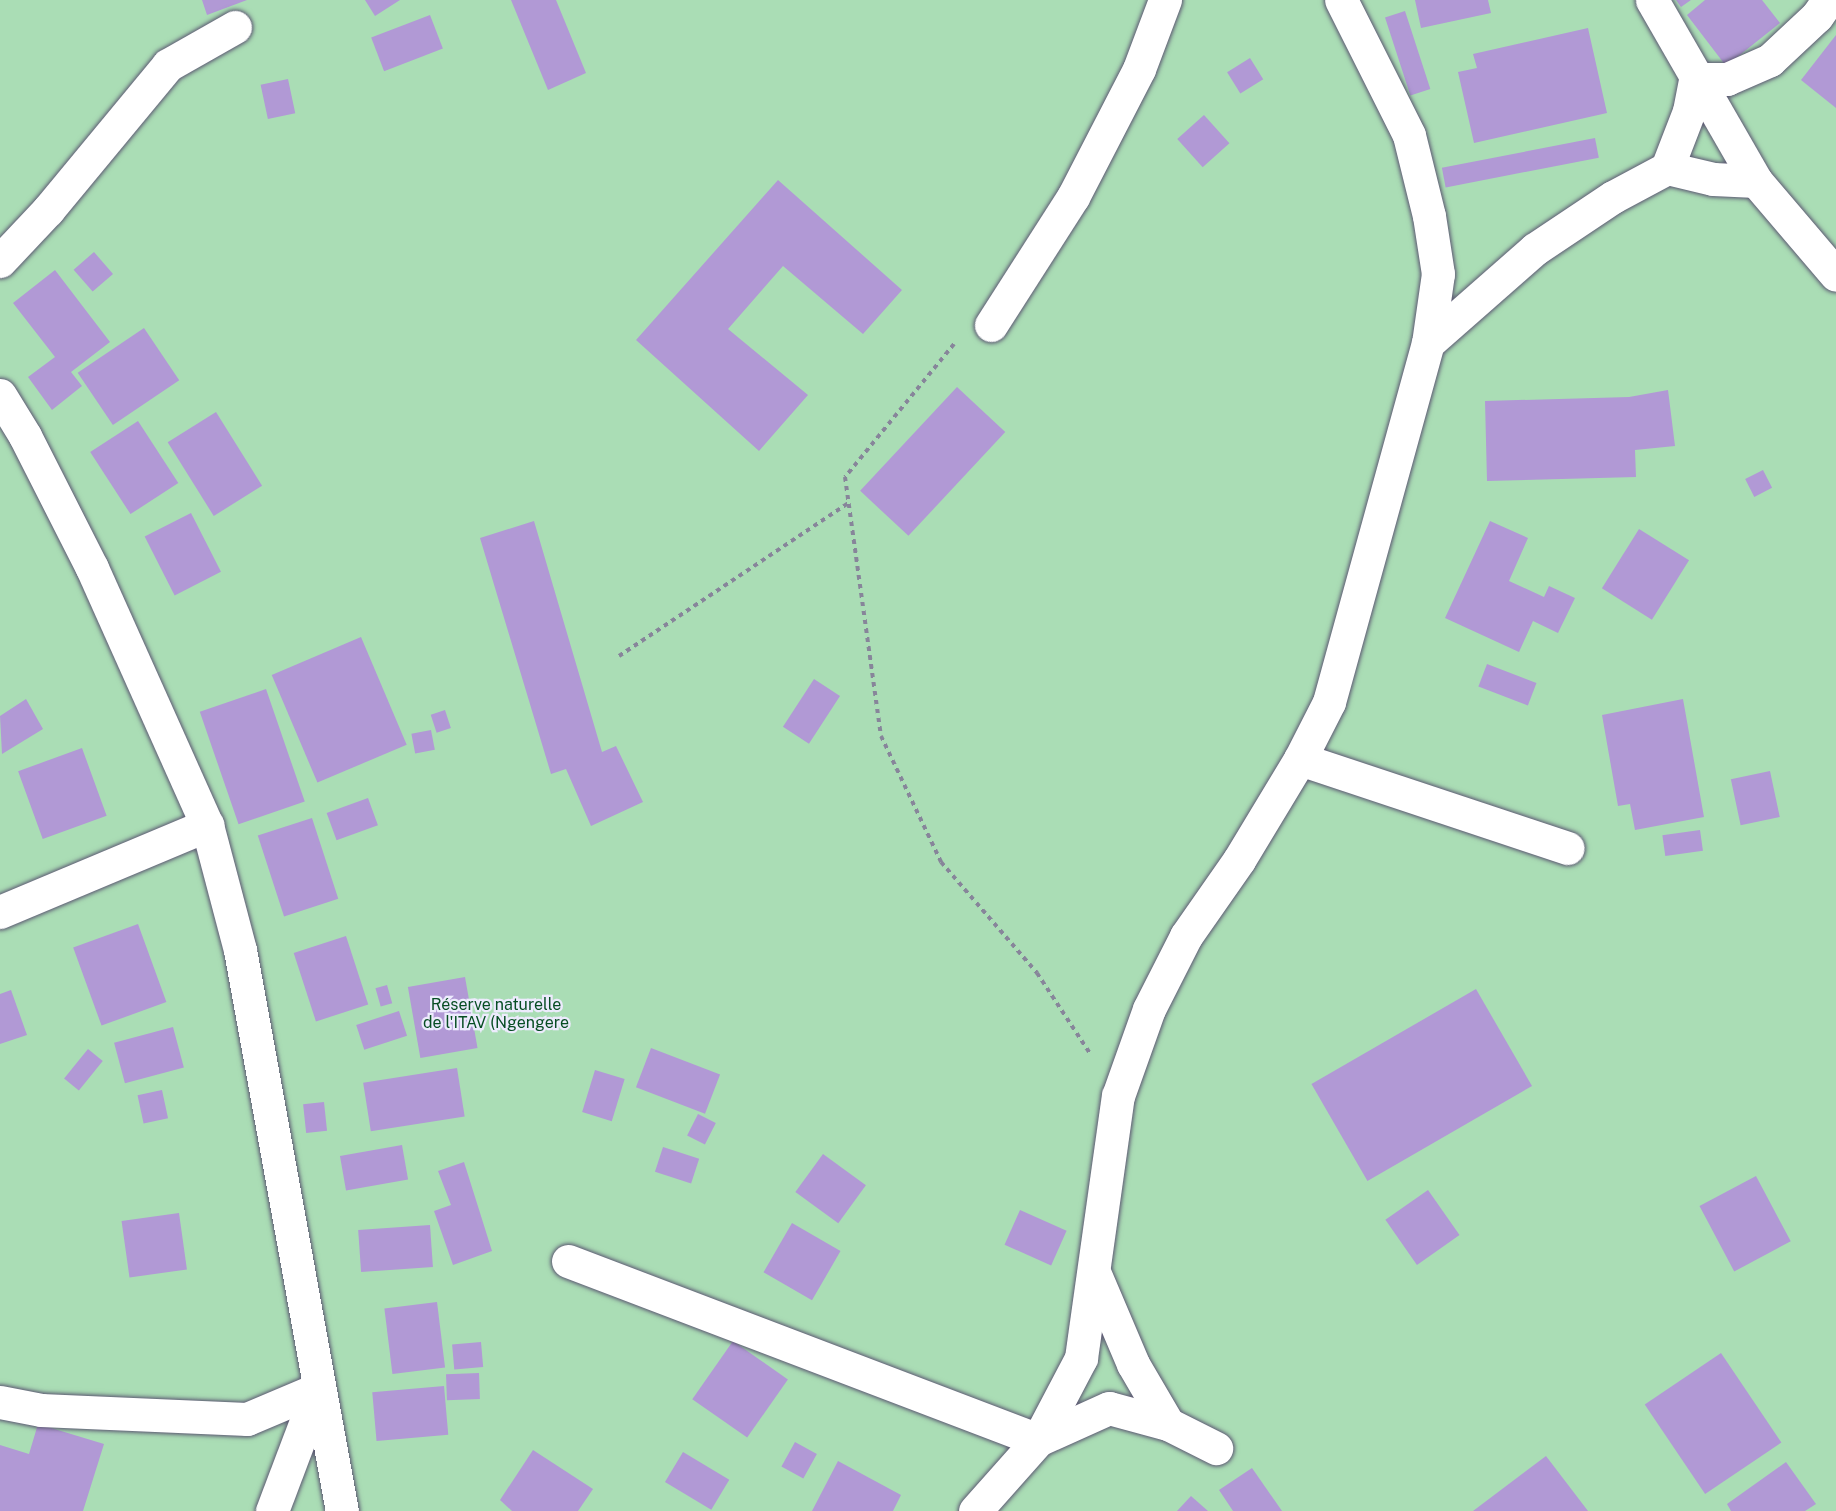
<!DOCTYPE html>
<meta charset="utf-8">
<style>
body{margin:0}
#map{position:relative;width:1836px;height:1511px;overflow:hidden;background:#e0dcfb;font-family:"Public Sans",sans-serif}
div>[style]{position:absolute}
.green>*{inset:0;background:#aaddb5;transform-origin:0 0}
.building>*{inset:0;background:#b199d5;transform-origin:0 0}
.path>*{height:4px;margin-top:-2px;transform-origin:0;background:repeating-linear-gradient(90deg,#87859a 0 4.5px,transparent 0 9px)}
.roads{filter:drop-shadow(0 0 2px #5c5872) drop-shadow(0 0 2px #5c5872)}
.minor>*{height:33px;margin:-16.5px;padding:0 16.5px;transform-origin:16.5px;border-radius:16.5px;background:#fff}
span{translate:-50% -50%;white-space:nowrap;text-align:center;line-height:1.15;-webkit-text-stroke:4.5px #edebfd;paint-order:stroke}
.park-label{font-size:16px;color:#074d23}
</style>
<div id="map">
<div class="green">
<i style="left:0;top:0;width:1836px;height:1511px"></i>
</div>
<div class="building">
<i style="clip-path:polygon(202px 0,247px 0,207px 15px)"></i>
<i style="clip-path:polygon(365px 0,400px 0,375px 16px)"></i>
<i style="clip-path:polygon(511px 0,556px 0,586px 73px,548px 90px)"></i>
<i style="clip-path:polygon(1415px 0,1488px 0,1491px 13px,1421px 28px)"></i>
<i style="clip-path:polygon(1676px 0,1691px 0,1681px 7px)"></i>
<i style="clip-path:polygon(1705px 0,1762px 0,1780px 23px,1726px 66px,1687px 15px)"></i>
<i style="left:1405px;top:11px;width:82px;height:21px;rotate:72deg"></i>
<i style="left:430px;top:15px;width:36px;height:63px;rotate:69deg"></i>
<i style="clip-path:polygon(1588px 28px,1607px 113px,1474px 143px,1458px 72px,1477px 68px,1473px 54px)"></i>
<i style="clip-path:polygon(1836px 35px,1836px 108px,1801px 80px)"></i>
<i style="left:1250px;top:58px;width:25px;height:27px;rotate:58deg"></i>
<i style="left:288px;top:79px;width:35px;height:28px;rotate:78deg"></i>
<i style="left:1204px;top:115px;width:38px;height:36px;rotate:48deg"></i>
<i style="left:1595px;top:138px;width:20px;height:156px;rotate:79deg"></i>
<i style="clip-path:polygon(778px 180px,902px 290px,863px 334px,783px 266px,728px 329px,808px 395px,759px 451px,636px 340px)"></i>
<i style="left:94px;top:252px;width:29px;height:27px;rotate:49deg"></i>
<i style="clip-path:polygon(55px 270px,110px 342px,71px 372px,82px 386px,52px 410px,28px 377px,55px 357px,13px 303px)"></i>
<i style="left:144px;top:328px;width:63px;height:80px;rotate:56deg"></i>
<i style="left:957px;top:387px;width:66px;height:142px;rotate:43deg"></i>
<i style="clip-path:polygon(1668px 390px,1675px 446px,1635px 450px,1636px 477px,1487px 481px,1485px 401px,1629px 397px)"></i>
<i style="left:216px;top:412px;width:87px;height:57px;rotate:58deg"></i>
<i style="left:138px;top:421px;width:74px;height:57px;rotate:57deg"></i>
<i style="left:1763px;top:470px;width:20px;height:20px;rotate:63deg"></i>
<i style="left:191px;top:513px;width:66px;height:52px;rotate:63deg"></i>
<i style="clip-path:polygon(534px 521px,602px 752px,616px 746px,643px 802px,591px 826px,566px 769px,551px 774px,480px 538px)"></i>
<i style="clip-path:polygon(1490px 521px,1528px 538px,1509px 581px,1544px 597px,1549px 586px,1575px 598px,1558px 633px,1533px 621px,1519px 652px,1445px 618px)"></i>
<i style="left:1639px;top:529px;width:59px;height:70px;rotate:32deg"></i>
<i style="left:361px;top:637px;width:117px;height:97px;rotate:67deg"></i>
<i style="left:1487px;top:664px;width:53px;height:24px;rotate:21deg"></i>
<i style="left:814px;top:679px;width:31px;height:57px;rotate:33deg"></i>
<i style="left:266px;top:689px;width:119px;height:70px;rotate:71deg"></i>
<i style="clip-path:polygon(26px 699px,43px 729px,2px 754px,0 716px)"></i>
<i style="clip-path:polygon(1683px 699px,1704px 817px,1635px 830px,1630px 804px,1618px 806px,1602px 715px)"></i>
<i style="left:445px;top:710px;width:19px;height:15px;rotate:72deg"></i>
<i style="left:431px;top:730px;width:20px;height:20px;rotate:79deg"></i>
<i style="left:82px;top:748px;width:72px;height:68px;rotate:70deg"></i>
<i style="left:1770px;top:771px;width:47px;height:40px;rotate:78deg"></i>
<i style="left:368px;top:798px;width:29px;height:44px;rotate:70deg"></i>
<i style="left:312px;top:818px;width:85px;height:57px;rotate:72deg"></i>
<i style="left:1700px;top:830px;width:21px;height:38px;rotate:82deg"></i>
<i style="left:138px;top:924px;width:83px;height:69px;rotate:70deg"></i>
<i style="left:346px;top:936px;width:72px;height:55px;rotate:72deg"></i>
<i style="left:465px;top:977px;width:72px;height:58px;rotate:80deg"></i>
<i style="left:387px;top:985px;width:19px;height:12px;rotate:74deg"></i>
<i style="left:1476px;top:989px;width:112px;height:190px;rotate:60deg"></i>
<i style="clip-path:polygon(11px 990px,27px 1035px,0 1044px,0 994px)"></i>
<i style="left:399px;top:1011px;width:26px;height:45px;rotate:72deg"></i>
<i style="left:173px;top:1027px;width:42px;height:61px;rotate:75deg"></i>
<i style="left:651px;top:1048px;width:74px;height:42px;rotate:21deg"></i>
<i style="left:88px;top:1049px;width:19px;height:38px;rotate:39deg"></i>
<i style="left:457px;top:1068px;width:49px;height:95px;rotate:81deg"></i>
<i style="left:595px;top:1070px;width:31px;height:44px;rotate:17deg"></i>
<i style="left:162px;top:1090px;width:29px;height:25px;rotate:78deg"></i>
<i style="left:324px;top:1102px;width:29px;height:21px;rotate:84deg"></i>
<i style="left:698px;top:1114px;width:20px;height:24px;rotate:27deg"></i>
<i style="left:402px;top:1145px;width:35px;height:63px;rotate:80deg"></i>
<i style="left:663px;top:1147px;width:38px;height:26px;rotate:18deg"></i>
<i style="left:823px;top:1154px;width:53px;height:47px;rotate:36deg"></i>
<i style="clip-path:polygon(464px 1162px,492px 1251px,453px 1265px,434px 1211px,451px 1205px,438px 1171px)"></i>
<i style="left:1756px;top:1176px;width:74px;height:64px;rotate:62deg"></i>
<i style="left:1428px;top:1190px;width:55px;height:52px;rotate:55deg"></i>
<i style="left:1020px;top:1210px;width:51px;height:38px;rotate:24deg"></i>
<i style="left:179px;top:1213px;width:57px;height:58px;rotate:82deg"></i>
<i style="left:792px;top:1223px;width:56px;height:57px;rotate:30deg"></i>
<i style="left:430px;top:1225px;width:42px;height:72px;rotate:86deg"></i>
<i style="left:437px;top:1302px;width:66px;height:53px;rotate:83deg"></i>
<i style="left:733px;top:1341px;width:67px;height:71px;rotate:35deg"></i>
<i style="left:481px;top:1342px;width:25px;height:29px;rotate:85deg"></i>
<i style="left:1721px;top:1353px;width:108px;height:92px;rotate:56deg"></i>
<i style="left:479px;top:1373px;width:26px;height:33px;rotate:88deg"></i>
<i style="left:444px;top:1386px;width:49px;height:72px;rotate:85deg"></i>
<i style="clip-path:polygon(38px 1424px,104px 1444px,83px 1511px,0 1511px,0 1445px,29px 1454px)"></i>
<i style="left:795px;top:1442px;width:25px;height:28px;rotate:29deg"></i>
<i style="clip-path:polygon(533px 1450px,593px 1489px,578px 1511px,512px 1511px,500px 1500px)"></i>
<i style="left:683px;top:1452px;width:54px;height:35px;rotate:31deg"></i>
<i style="clip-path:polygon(1546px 1456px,1588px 1511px,1473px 1511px)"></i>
<i style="clip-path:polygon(838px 1461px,901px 1495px,893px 1511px,812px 1511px)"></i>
<i style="clip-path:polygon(1786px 1462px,1816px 1504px,1805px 1511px,1731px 1511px,1727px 1504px)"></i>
<i style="clip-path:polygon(1252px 1468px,1282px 1511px,1233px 1511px,1219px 1490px)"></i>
<i style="clip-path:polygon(1191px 1496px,1208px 1511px,1177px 1511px)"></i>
</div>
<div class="path">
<i style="left:954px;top:344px;width:172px;rotate:129.3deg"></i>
<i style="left:845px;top:477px;width:261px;rotate:82.1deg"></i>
<i style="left:881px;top:736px;width:140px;rotate:64.5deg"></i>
<i style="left:941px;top:862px;width:147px;rotate:49.1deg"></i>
<i style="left:1037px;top:973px;width:95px;rotate:56.6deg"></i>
<i style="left:619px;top:656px;width:275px;rotate:-33.7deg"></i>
</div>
<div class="roads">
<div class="minor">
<i style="left:1652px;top:0;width:209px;rotate:60.1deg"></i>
<i style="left:1756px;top:181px;width:123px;rotate:49.6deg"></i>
<i style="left:1667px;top:168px;width:47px;rotate:13.4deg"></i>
<i style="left:1713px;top:179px;width:43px;rotate:2.7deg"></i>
<i style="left:0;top:261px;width:70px;rotate:-46.7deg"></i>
<i style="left:48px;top:210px;width:188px;rotate:-50.4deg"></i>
<i style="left:168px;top:65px;width:77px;rotate:-29.6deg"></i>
<i style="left:991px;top:325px;width:152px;rotate:-57.4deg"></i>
<i style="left:1073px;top:197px;width:144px;rotate:-62.7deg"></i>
<i style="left:1139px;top:69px;width:74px;rotate:-69.4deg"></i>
<i style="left:1428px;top:343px;width:142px;rotate:-41.3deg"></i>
<i style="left:1535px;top:249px;width:94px;rotate:-33.7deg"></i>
<i style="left:1613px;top:197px;width:61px;rotate:-28.2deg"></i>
<i style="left:1667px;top:168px;width:61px;rotate:-68.9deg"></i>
<i style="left:1689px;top:111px;width:33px;rotate:-79deg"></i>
<i style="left:1695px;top:79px;width:32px"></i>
<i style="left:1727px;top:79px;width:47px;rotate:-23.8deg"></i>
<i style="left:1770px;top:60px;width:64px;rotate:-43.1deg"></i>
<i style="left:1817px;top:16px;width:19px;rotate:-55deg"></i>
<i style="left:0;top:395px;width:48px;rotate:58.6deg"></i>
<i style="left:25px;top:436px;width:148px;rotate:63.1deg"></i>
<i style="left:92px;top:568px;width:282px;rotate:65.9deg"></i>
<i style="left:207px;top:825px;width:129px;rotate:75.2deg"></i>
<i style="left:240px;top:950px;width:570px;rotate:79.7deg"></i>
<i style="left:1300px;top:759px;width:282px;rotate:18.4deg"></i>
<i style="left:0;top:912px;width:225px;rotate:-22.8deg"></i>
<i style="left:568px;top:1261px;width:503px;rotate:20.85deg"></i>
<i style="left:1038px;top:1440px;width:78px;rotate:-24.3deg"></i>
<i style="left:1109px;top:1408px;width:61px;rotate:15.2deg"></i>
<i style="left:1168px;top:1424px;width:54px;rotate:26.6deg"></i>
<i style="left:1094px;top:1272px;width:100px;rotate:67deg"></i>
<i style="left:1133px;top:1364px;width:69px;rotate:59.7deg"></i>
<i style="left:0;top:1402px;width:42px;rotate:11deg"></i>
<i style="left:41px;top:1410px;width:206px;rotate:2.5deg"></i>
<i style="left:247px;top:1419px;width:77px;rotate:-22.9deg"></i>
<i style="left:272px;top:1511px;width:130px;rotate:-69.3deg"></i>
<i style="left:975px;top:1511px;width:95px;rotate:-48.4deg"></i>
<i style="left:1038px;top:1440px;width:93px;rotate:-62.3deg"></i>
<i style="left:1081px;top:1358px;width:265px;rotate:-82deg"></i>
<i style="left:1118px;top:1096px;width:92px;rotate:-70.4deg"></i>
<i style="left:1149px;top:1009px;width:82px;rotate:-63.1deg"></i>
<i style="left:1186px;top:936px;width:93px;rotate:-55.1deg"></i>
<i style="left:1239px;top:860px;width:118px;rotate:-58.9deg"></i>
<i style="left:1300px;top:759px;width:64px;rotate:-63deg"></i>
<i style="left:1329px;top:702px;width:372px;rotate:-74.6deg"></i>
<i style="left:1428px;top:343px;width:70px;rotate:-81.8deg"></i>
<i style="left:1438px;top:274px;width:59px;rotate:-98.8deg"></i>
<i style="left:1429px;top:216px;width:83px;rotate:-103.9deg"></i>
<i style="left:1409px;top:135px;width:151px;rotate:-116.7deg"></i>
</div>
</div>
<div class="park-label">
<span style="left:496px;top:1014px">Réserve naturelle<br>de l'ITAV (Ngengere</span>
</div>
</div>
